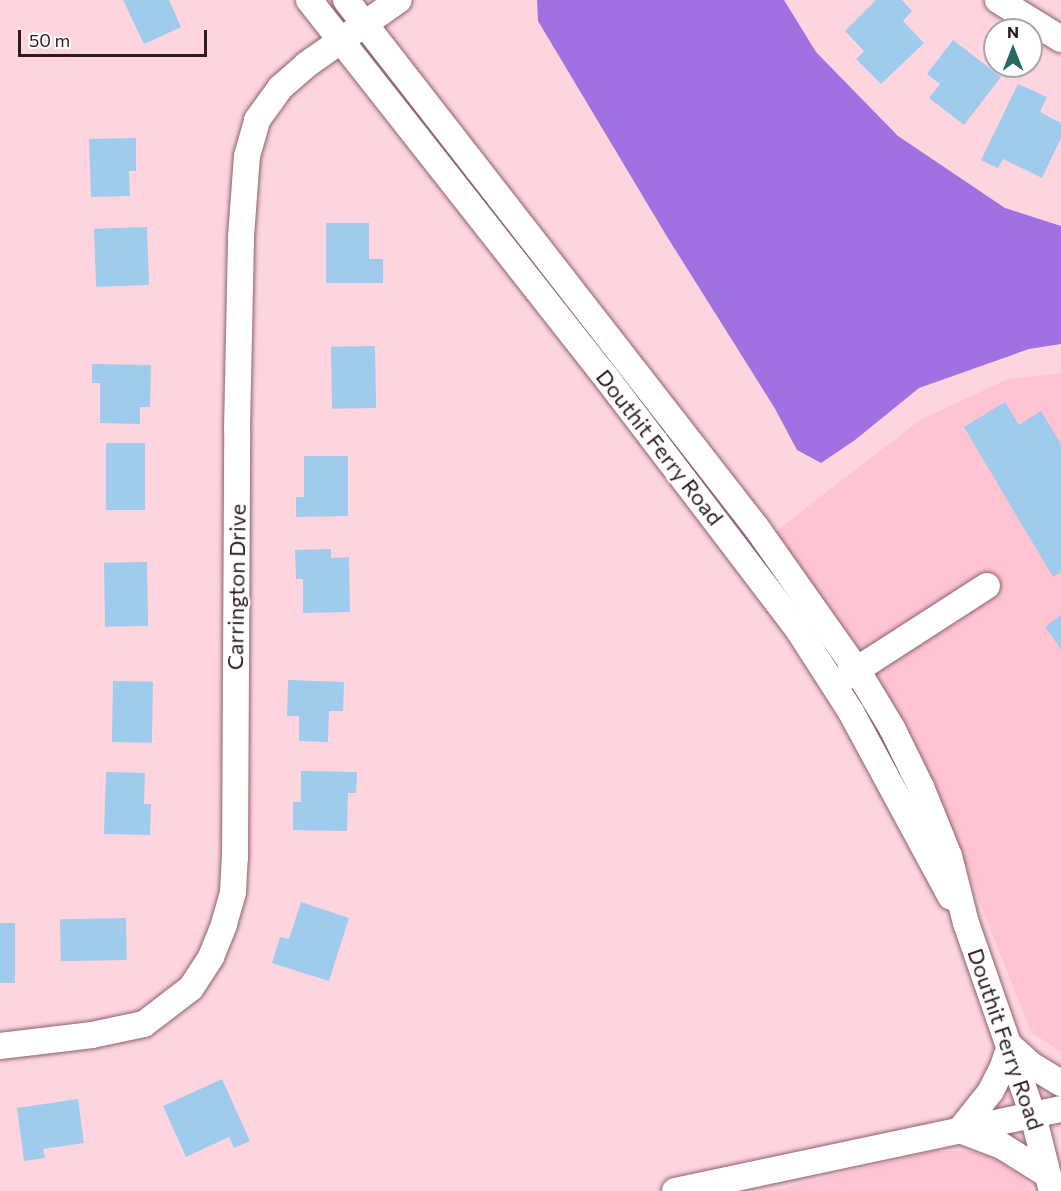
<!DOCTYPE html>
<style>
body{margin:0}
#map{position:relative;width:1061px;height:1191px;overflow:hidden;background:#fed5df;font-family:Commissioner,sans-serif}
div>[style]{position:absolute}
.built>*{inset:0;background:#fec4d2}
.water>*{inset:0;background:#a271e1}
.building>*{inset:0;background:#9fcbed;transform-origin:0 0}
.roads{filter:drop-shadow(0 0 2px #8c616c) drop-shadow(0 0 2px #8c616c)}
.minor>*{height:26px;margin:-13px;padding:0 13px;transform-origin:13px;border-radius:13px;background:#fff}
span{translate:-50% -50%;white-space:nowrap;text-align:center;line-height:1.15;-webkit-text-stroke:4.5px #fff;paint-order:stroke}
.street-label{font-size:22px;color:#2d1b20}
.north{position:absolute;left:983px;top:18px;width:60px;height:60px;box-sizing:border-box;background:#fff;border:2px solid #aba4a6;border-radius:50%;rotate:0deg;font-size:16px;font-weight:700;line-height:24px;text-align:center;color:#2d1b20}
.north::after{content:'';display:block;margin:auto;width:21px;height:27px;background:#236b61;clip-path:polygon(50% 0,100% 100%,50% 72%,0 100%)}
.scale{position:absolute;left:18px;top:30px;width:189px;height:27px;box-sizing:border-box;border:3px solid #2d1b20;border-top:0;padding-left:8px;font-size:18px;line-height:21px;white-space:nowrap;color:#2d1b20;-webkit-text-stroke:4px #fff;paint-order:stroke}
</style>
<div id="map">
<div class="built">
<i style="clip-path:polygon(1061px 373px,1061px 1052px,1031px 1032px,945px 814px,884px 688px,776px 531px,920px 420px,1008px 379px)"></i>
<i style="clip-path:polygon(933px 1151px,970px 1151px,1000px 1161px,1028px 1184px,1030px 1191px,770px 1191px)"></i>
</div>
<div class="water">
<i style="clip-path:polygon(537px 0,784px 0,816px 52px,898px 136px,1005px 208px,1061px 226px,1061px 344px,1029px 349px,919px 388px,855px 440px,821px 463px,797px 450px,774px 407px,666px 235px,538px 21px)"></i>
</div>
<div class="building">
<i style="clip-path:polygon(123px 0,169px 0,181px 27px,144px 44px)"></i>
<i style="clip-path:polygon(876px 0,902px 0,912px 11px,903px 21px,924px 43px,881px 84px,856px 59px,864px 51px,845px 31px)"></i>
<i style="clip-path:polygon(953px 40px,1001px 77px,964px 125px,929px 98px,940px 84px,927px 74px)"></i>
<i style="clip-path:polygon(1018px 84px,1047px 97px,1040px 112px,1061px 123px,1061px 138px,1042px 178px,1003px 159px,998px 168px,981px 160px)"></i>
<i style="clip-path:polygon(136px 138px,136px 171px,129px 171px,130px 196px,91px 197px,89px 139px)"></i>
<i style="clip-path:polygon(326px 223px,369px 223px,369px 259px,383px 259px,383px 283px,326px 283px)"></i>
<i style="left:147px;top:227px;width:58px;height:53px;rotate:88deg"></i>
<i style="left:375px;top:346px;width:62px;height:44px;rotate:89deg"></i>
<i style="clip-path:polygon(92px 364px,151px 365px,150px 407px,140px 407px,140px 424px,100px 423px,100px 383px,92px 383px)"></i>
<i style="clip-path:polygon(1005px 402px,1019px 425px,1041px 411px,1061px 444px,1061px 572px,1053px 577px,964px 427px)"></i>
<i style="left:106px;top:443px;width:39px;height:67px"></i>
<i style="clip-path:polygon(304px 456px,348px 456px,348px 516px,296px 517px,296px 497px,304px 497px)"></i>
<i style="clip-path:polygon(331px 549px,331px 558px,349px 557px,350px 612px,303px 613px,303px 579px,296px 579px,295px 550px)"></i>
<i style="left:147px;top:562px;width:64px;height:43px;rotate:89deg"></i>
<i style="clip-path:polygon(1061px 615px,1061px 649px,1045px 627px)"></i>
<i style="clip-path:polygon(288px 680px,344px 682px,343px 711px,329px 711px,328px 742px,299px 741px,299px 716px,287px 716px)"></i>
<i style="left:113px;top:681px;width:40px;height:61px;rotate:1deg"></i>
<i style="clip-path:polygon(301px 771px,357px 772px,356px 793px,348px 793px,347px 831px,293px 830px,293px 802px,301px 802px)"></i>
<i style="clip-path:polygon(106px 772px,145px 773px,144px 804px,151px 804px,150px 835px,104px 834px)"></i>
<i style="clip-path:polygon(301px 902px,349px 918px,329px 981px,272px 963px,280px 937px,289px 939px)"></i>
<i style="left:126px;top:918px;width:42px;height:66px;rotate:89deg"></i>
<i style="left:0;top:923px;width:15px;height:60px"></i>
<i style="clip-path:polygon(222px 1079px,250px 1141px,234px 1148px,229px 1137px,186px 1157px,163px 1106px)"></i>
<i style="clip-path:polygon(78px 1099px,84px 1143px,43px 1149px,45px 1158px,24px 1161px,17px 1108px)"></i>
</div>
<div class="roads">
<div class="minor">
<i style="left:309px;top:0;width:474px;rotate:51.8deg"></i>
<i style="left:602px;top:372px;width:325px;rotate:52.7deg"></i>
<i style="left:799px;top:631px;width:96px;rotate:57.3deg"></i>
<i style="left:851px;top:712px;width:210px;rotate:61.6deg"></i>
<i style="left:346px;top:0;width:668px;rotate:52.12deg"></i>
<i style="left:756px;top:527px;width:175px;rotate:54.8deg"></i>
<i style="left:857px;top:670px;width:68px;rotate:58.9deg"></i>
<i style="left:892px;top:728px;width:66px;rotate:63.8deg"></i>
<i style="left:921px;top:787px;width:74px;rotate:67.9deg"></i>
<i style="left:949px;top:856px;width:69px;rotate:75.8deg"></i>
<i style="left:966px;top:923px;width:203px;rotate:70.8deg"></i>
<i style="left:1033px;top:1115px;width:78px;rotate:76deg"></i>
<i style="left:998px;top:0;width:74px;rotate:31.8deg"></i>
<i style="left:844px;top:678px;width:170px;rotate:-32.8deg"></i>
<i style="left:0;top:1046px;width:93px;rotate:-6.8deg"></i>
<i style="left:92px;top:1035px;width:53px;rotate:-11.9deg"></i>
<i style="left:144px;top:1024px;width:59px;rotate:-37.5deg"></i>
<i style="left:191px;top:988px;width:37px;rotate:-57deg"></i>
<i style="left:211px;top:957px;width:35px;rotate:-68deg"></i>
<i style="left:224px;top:924px;width:33px;rotate:-74deg"></i>
<i style="left:233px;top:892px;width:34px;rotate:-87deg"></i>
<i style="left:235px;top:858px;width:428px;rotate:-89.7deg"></i>
<i style="left:237px;top:430px;width:193px;rotate:-88.8deg"></i>
<i style="left:241px;top:237px;width:81px;rotate:-85.8deg"></i>
<i style="left:247px;top:156px;width:37px;rotate:-74deg"></i>
<i style="left:257px;top:120px;width:39px;rotate:-54deg"></i>
<i style="left:280px;top:88px;width:35px;rotate:-41deg"></i>
<i style="left:306px;top:65px;width:113px;rotate:-35deg"></i>
<i style="left:1010px;top:1046px;width:24px;rotate:109deg"></i>
<i style="left:1002px;top:1069px;width:25px;rotate:117deg"></i>
<i style="left:991px;top:1091px;width:50px;rotate:128.5deg"></i>
<i style="left:960px;top:1130px;width:45px;rotate:20.9deg"></i>
<i style="left:1002px;top:1146px;width:54px;rotate:32.2deg"></i>
<i style="left:1010px;top:1046px;width:28px;rotate:42deg"></i>
<i style="left:1031px;top:1065px;width:35px;rotate:31deg"></i>
<i style="left:675px;top:1191px;width:395px;rotate:-12deg"></i>
</div>
</div>
<div class="street-label">
<span style="left:660px;top:447px;rotate:52deg">Douthit Ferry Road</span>
<span style="left:236px;top:587px;rotate:-89deg">Carrington Drive</span>
<span style="left:1006px;top:1039px;rotate:71deg">Douthit Ferry Road</span>
</div>
<div class="north">N</div>
<div class="scale">50 m</div>
</div>
